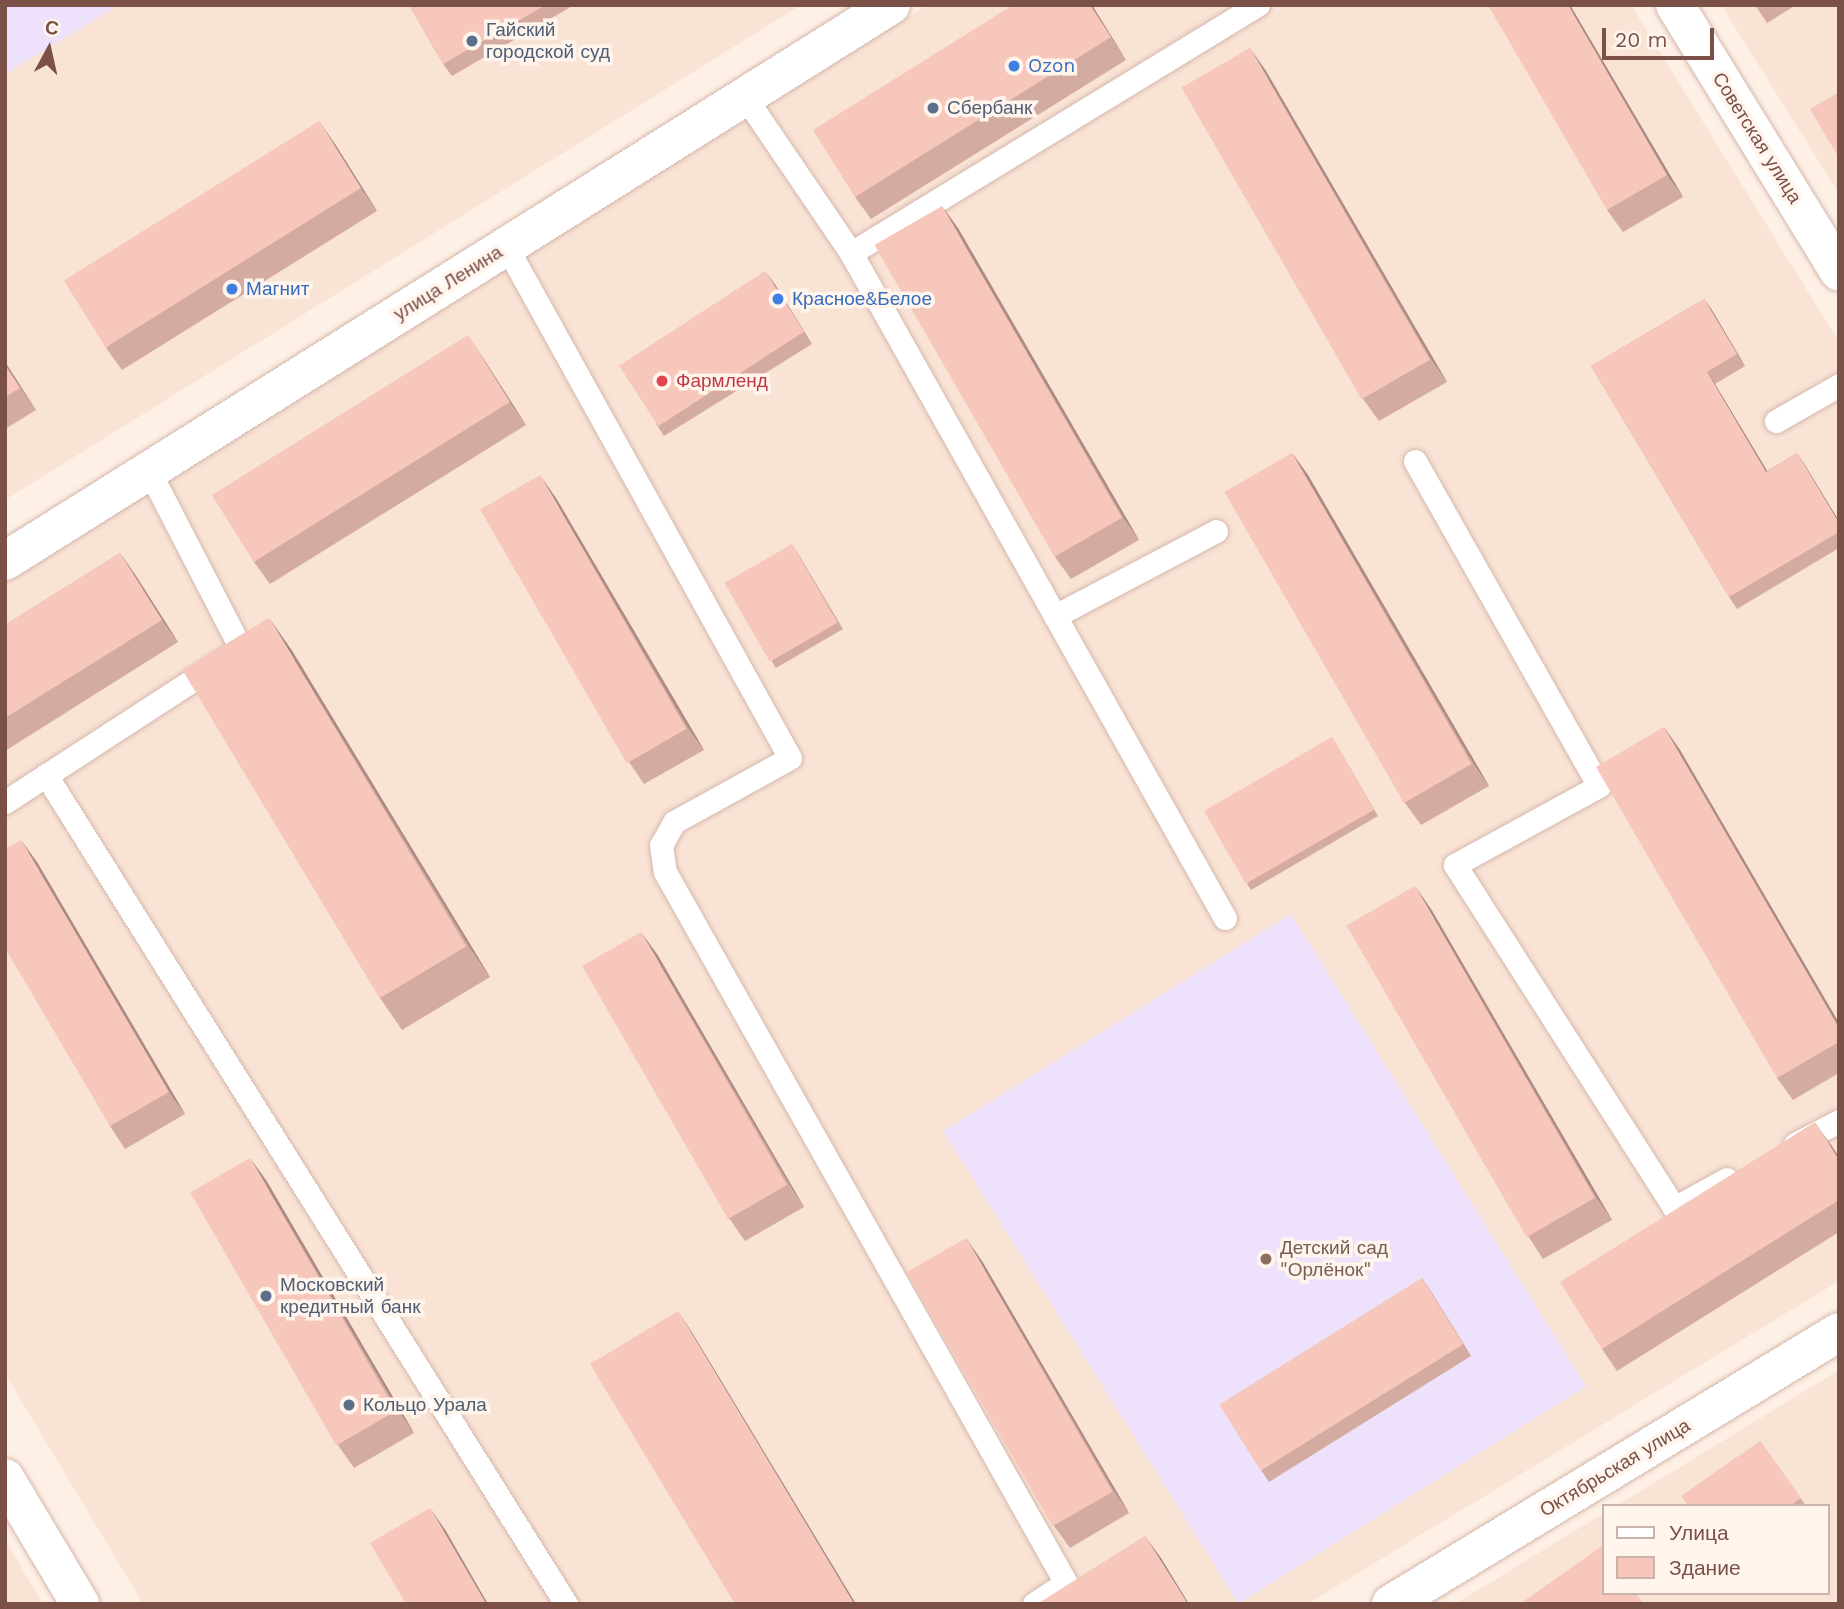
<!DOCTYPE html>
<meta charset="utf-8">
<style>
body{margin:0}
#map{position:relative;width:1844px;height:1609px;overflow:hidden;background:#fef0e5;font-family:"Work Sans",sans-serif}
div>[style]{position:absolute}
.residential>*{inset:0;background:#f9e3d5}
.education>*{inset:0;background:#ede1fb;transform-origin:0 0}
.roads{filter:drop-shadow(0 0 2px #d4b7ac) drop-shadow(0 0 2px #d4b7ac)}
.lane>*{height:23px;margin:-11.5px;padding:0 11.5px;transform-origin:11.5px;border-radius:11.5px;background:#fff}
.street>*{height:38px;margin:-19px;padding:0 19px;transform-origin:19px;border-radius:19px;background:#fff}
.secondary>*{height:38px;margin:-19px;padding:0 19px;transform-origin:19px;border-radius:19px;background:#fff}
.wall>*{inset:0;background:#d4aba0}
.shaded-wall>*{inset:0;background:#ac8b82}
.building>*{inset:0;background:#f6c7ba;transform-origin:0 0}
.dots>*{width:19px;height:19px;translate:-50% -50%;box-sizing:border-box;border:4px solid #fff5ed;border-radius:50%}
span{translate:-50% -50%;white-space:nowrap;text-align:center;line-height:1.15;-webkit-text-stroke:7px #fff5ed;paint-order:stroke}
.service-label{font-size:19px;color:#4e5e75}
.left{translate:0 -50%;text-align:left}
.shop-label{font-size:19px;color:#366cbe}
.street-label{font-size:19px;color:#7a5047}
.health-label{font-size:19px;color:#be3a42}
.education-label{font-size:19px;color:#785e54}
.frame{position:absolute;inset:0;border:7px solid #7a5047;pointer-events:none}
.legend{position:absolute;left:1602px;top:1504px;width:228px;height:91px;box-sizing:border-box;background:#fff5ed;border:2px solid #cab3ab;margin:0;padding:9px 12px;list-style:none;font-size:21px;color:#7a5047}
.legend li{display:flex;align-items:center;gap:14px;height:35px}
.legend b{width:35px;border:2px solid #cab3ab}
.north{position:absolute;left:14px;top:14px;width:70px;height:70px;-webkit-text-stroke:5px #fff5ed;paint-order:stroke;rotate:8deg;font-size:19px;font-weight:700;line-height:28px;text-align:center;color:#7a5047}
.north::after{content:'';display:block;margin:auto;width:24px;height:32px;background:#7a5047;clip-path:polygon(50% 0,100% 100%,50% 72%,0 100%)}
.scale{position:absolute;left:1602px;top:28px;width:112px;height:32px;box-sizing:border-box;border:4px solid #7a5047;border-top:0;padding-left:9px;font-size:21px;line-height:24px;white-space:nowrap;color:#7a5047;-webkit-text-stroke:5px #fff5ed;paint-order:stroke}
</style>
<div id="map">
<div class="residential">
<i style="clip-path:polygon(5px 5px,801px 5px,5px 500px)"></i>
<i style="clip-path:polygon(927px 5px,1631px 5px,1839px 342px,1839px 1281px,1307px 1604px,143px 1604px,5px 1374px,5px 581px)"></i>
<i style="clip-path:polygon(1721px 5px,1839px 5px,1839px 194px)"></i>
<i style="clip-path:polygon(1839px 1370px,1839px 1604px,1455px 1604px,1604px 1513px,1604px 1593px,1828px 1593px,1828px 1506px,1616px 1506px)"></i>
<i style="clip-path:polygon(5px 1540px,43px 1604px,5px 1604px)"></i>
</div>
<div class="education">
<i style="clip-path:polygon(5px 5px,119px 5px,5px 74px)"></i>
<i style="left:1291px;top:914px;width:557px;height:410px;rotate:58deg"></i>
</div>
<div class="roads">
<div class="lane">
<i style="left:745px;top:97px;width:189px;rotate:55.8deg"></i>
<i style="left:851px;top:253px;width:477px;rotate:-31.4deg"></i>
<i style="left:506px;top:246px;width:585px;rotate:60.98deg"></i>
<i style="left:790px;top:758px;width:132px;rotate:151.1deg"></i>
<i style="left:674px;top:822px;width:26px;rotate:119deg"></i>
<i style="left:661px;top:845px;width:27px;rotate:82deg"></i>
<i style="left:665px;top:872px;width:816px;rotate:60.58deg"></i>
<i style="left:1066px;top:1583px;width:38px;rotate:147deg"></i>
<i style="left:851px;top:253px;width:763px;rotate:60.65deg"></i>
<i style="left:1776px;top:421px;width:73px;rotate:-29.7deg"></i>
<i style="left:1415px;top:461px;width:373px;rotate:60.5deg"></i>
<i style="left:1599px;top:786px;width:164px;rotate:151.3deg"></i>
<i style="left:1455px;top:865px;width:407px;rotate:57.4deg"></i>
<i style="left:1674px;top:1208px;width:60px;rotate:-28.7deg"></i>
<i style="left:1055px;top:616px;width:182px;rotate:-27.8deg"></i>
<i style="left:46px;top:775px;width:979px;rotate:57.9deg"></i>
<i style="left:5px;top:802px;width:281px;rotate:-33deg"></i>
<i style="left:241px;top:649px;width:200px;rotate:-117.3deg"></i>
<i style="left:1795px;top:1144px;width:50px;rotate:-27.6deg"></i>
</div>
<div class="street">
<i style="left:1675px;top:5px;width:313px;rotate:58.4deg"></i>
<i style="left:5px;top:561px;width:1046px;rotate:-32.11deg"></i>
<i style="left:1391px;top:1604px;width:524px;rotate:-31.26deg"></i>
</div>
<div class="secondary">
<i style="left:5px;top:1478px;width:147px;rotate:59.2deg"></i>
</div>
</div>
<div class="wall">
<i style="clip-path:polygon(409px 5px,574px 5px,452px 76px,443px 64px)"></i>
<i style="clip-path:polygon(1013px 5px,1092px 5px,1126px 60px,871px 219px,855px 197px)"></i>
<i style="clip-path:polygon(1570px 5px,1683px 197px,1623px 232px,1607px 210px)"></i>
<i style="clip-path:polygon(1755px 5px,1796px 5px,1767px 23px)"></i>
<i style="clip-path:polygon(1266px 71px,1447px 382px,1379px 421px,1363px 399px)"></i>
<i style="clip-path:polygon(335px 144px,377px 211px,122px 370px,106px 348px)"></i>
<i style="clip-path:polygon(958px 228px,1139px 540px,1071px 579px,1055px 557px)"></i>
<i style="clip-path:polygon(774px 283px,812px 344px,664px 436px,656px 424px)"></i>
<i style="clip-path:polygon(1704px 299px,1745px 366px,1715px 384px,1767px 471px,1797px 453px,1839px 521px,1839px 548px,1737px 609px,1729px 597px,1591px 366px)"></i>
<i style="clip-path:polygon(483px 358px,526px 425px,270px 584px,254px 562px)"></i>
<i style="clip-path:polygon(5px 362px,36px 410px,5px 429px)"></i>
<i style="clip-path:polygon(1292px 453px,1308px 475px,1489px 786px,1421px 825px,1405px 803px)"></i>
<i style="clip-path:polygon(556px 498px,704px 750px,644px 784px,629px 762px)"></i>
<i style="clip-path:polygon(796px 550px,843px 629px,776px 668px,772px 662px)"></i>
<i style="clip-path:polygon(120px 553px,136px 576px,178px 642px,5px 751px,5px 625px)"></i>
<i style="clip-path:polygon(291px 649px,490px 977px,402px 1030px,380px 998px)"></i>
<i style="clip-path:polygon(1664px 727px,1680px 750px,1839px 1023px,1839px 1073px,1793px 1100px,1777px 1078px)"></i>
<i style="clip-path:polygon(1332px 737px,1378px 816px,1251px 890px,1247px 884px)"></i>
<i style="clip-path:polygon(37px 862px,185px 1114px,125px 1149px,110px 1126px)"></i>
<i style="clip-path:polygon(1431px 909px,1612px 1220px,1543px 1259px,1528px 1236px)"></i>
<i style="clip-path:polygon(657px 954px,804px 1207px,745px 1241px,729px 1218px)"></i>
<i style="clip-path:polygon(1831px 1144px,1839px 1157px,1839px 1232px,1617px 1371px,1602px 1349px)"></i>
<i style="clip-path:polygon(266px 1180px,414px 1433px,354px 1468px,338px 1445px)"></i>
<i style="clip-path:polygon(982px 1261px,1129px 1513px,1070px 1548px,1054px 1526px)"></i>
<i style="clip-path:polygon(1422px 1278px,1471px 1356px,1269px 1482px,1261px 1470px)"></i>
<i style="clip-path:polygon(1760px 1441px,1806px 1506px,1688px 1506px)"></i>
</div>
<div class="shaded-wall">
<i style="clip-path:polygon(1090px 5px,1092px 5px,1126px 60px,1111px 37px)"></i>
<i style="clip-path:polygon(1568px 5px,1570px 5px,1683px 197px,1667px 175px)"></i>
<i style="clip-path:polygon(1250px 48px,1266px 71px,1447px 382px,1431px 359px)"></i>
<i style="clip-path:polygon(319px 121px,335px 144px,377px 211px,361px 188px)"></i>
<i style="clip-path:polygon(942px 206px,958px 228px,1139px 540px,1123px 517px)"></i>
<i style="clip-path:polygon(765px 271px,774px 283px,812px 344px,804px 332px)"></i>
<i style="clip-path:polygon(1704px 299px,1712px 310px,1745px 366px,1737px 354px)"></i>
<i style="clip-path:polygon(468px 335px,483px 358px,526px 425px,510px 402px)"></i>
<i style="clip-path:polygon(5px 362px,36px 410px,5px 365px)"></i>
<i style="clip-path:polygon(1707px 372px,1715px 384px,1775px 484px,1766px 472px)"></i>
<i style="clip-path:polygon(1292px 453px,1308px 475px,1489px 786px,1473px 763px)"></i>
<i style="clip-path:polygon(1797px 453px,1805px 465px,1839px 521px,1839px 523px)"></i>
<i style="clip-path:polygon(540px 475px,556px 498px,704px 750px,688px 728px)"></i>
<i style="clip-path:polygon(120px 553px,136px 576px,178px 642px,162px 620px)"></i>
<i style="clip-path:polygon(269px 618px,291px 649px,490px 977px,468px 945px)"></i>
<i style="clip-path:polygon(1664px 727px,1680px 750px,1839px 1023px,1839px 1028px)"></i>
<i style="clip-path:polygon(21px 840px,37px 862px,185px 1114px,169px 1092px)"></i>
<i style="clip-path:polygon(1415px 886px,1431px 909px,1612px 1220px,1596px 1197px)"></i>
<i style="clip-path:polygon(641px 932px,657px 954px,804px 1207px,789px 1184px)"></i>
<i style="clip-path:polygon(1815px 1122px,1839px 1157px,1839px 1160px)"></i>
<i style="clip-path:polygon(250px 1158px,266px 1180px,414px 1433px,398px 1410px)"></i>
<i style="clip-path:polygon(966px 1238px,982px 1261px,1129px 1513px,1114px 1491px)"></i>
<i style="clip-path:polygon(1422px 1278px,1430px 1290px,1471px 1356px,1463px 1344px)"></i>
<i style="clip-path:polygon(678px 1311px,693px 1334px,856px 1604px,854px 1604px)"></i>
<i style="clip-path:polygon(430px 1508px,446px 1531px,488px 1604px,486px 1604px)"></i>
<i style="clip-path:polygon(1145px 1536px,1161px 1558px,1189px 1604px,1187px 1603px)"></i>
</div>
<div class="building">
<i style="clip-path:polygon(409px 5px,546px 5px,443px 64px)"></i>
<i style="clip-path:polygon(1013px 5px,1090px 5px,1111px 37px,855px 197px,813px 130px)"></i>
<i style="clip-path:polygon(1488px 5px,1568px 5px,1667px 175px,1607px 210px)"></i>
<i style="left:1250px;top:48px;width:360px;height:79px;rotate:60deg"></i>
<i style="clip-path:polygon(1839px 92px,1839px 158px,1810px 109px)"></i>
<i style="left:319px;top:121px;width:79px;height:301px;rotate:58deg"></i>
<i style="left:942px;top:206px;width:360px;height:78px;rotate:60deg"></i>
<i style="left:765px;top:271px;width:72px;height:174px;rotate:57deg"></i>
<i style="clip-path:polygon(1704px 299px,1737px 354px,1707px 372px,1766px 472px,1797px 453px,1839px 523px,1839px 532px,1729px 597px,1591px 366px)"></i>
<i style="left:468px;top:335px;width:79px;height:302px;rotate:58deg"></i>
<i style="clip-path:polygon(5px 365px,20px 388px,5px 397px)"></i>
<i style="left:1292px;top:453px;width:359px;height:78px;rotate:60deg"></i>
<i style="left:540px;top:475px;width:293px;height:69px;rotate:60deg"></i>
<i style="left:792px;top:544px;width:91px;height:78px;rotate:60deg"></i>
<i style="clip-path:polygon(120px 553px,162px 620px,5px 718px,5px 625px)"></i>
<i style="left:269px;top:618px;width:383px;height:101px;rotate:59deg"></i>
<i style="clip-path:polygon(1664px 727px,1839px 1028px,1839px 1042px,1777px 1078px,1596px 767px)"></i>
<i style="left:1332px;top:737px;width:84px;height:148px;rotate:60deg"></i>
<i style="clip-path:polygon(21px 840px,169px 1092px,110px 1126px,5px 948px,5px 849px)"></i>
<i style="left:1415px;top:886px;width:360px;height:79px;rotate:60deg"></i>
<i style="left:641px;top:932px;width:292px;height:68px;rotate:60deg"></i>
<i style="clip-path:polygon(1815px 1122px,1839px 1160px,1839px 1200px,1602px 1349px,1560px 1282px)"></i>
<i style="left:250px;top:1158px;width:292px;height:69px;rotate:60deg"></i>
<i style="left:966px;top:1238px;width:293px;height:69px;rotate:60deg"></i>
<i style="left:1422px;top:1278px;width:78px;height:239px;rotate:58deg"></i>
<i style="clip-path:polygon(678px 1311px,854px 1604px,735px 1604px,590px 1364px)"></i>
<i style="clip-path:polygon(1760px 1441px,1801px 1498px,1790px 1506px,1688px 1506px,1681px 1496px)"></i>
<i style="clip-path:polygon(430px 1508px,486px 1604px,406px 1604px,370px 1543px)"></i>
<i style="clip-path:polygon(1145px 1536px,1187px 1603px,1185px 1604px,1037px 1604px)"></i>
<i style="clip-path:polygon(1602px 1546px,1604px 1549px,1604px 1593px,1636px 1593px,1643px 1604px,1526px 1604px,1524px 1601px)"></i>
</div>
<div class="dots">
<i style="left:472px;top:41px;background:#5c6f8a"></i>
<i style="left:1014px;top:66px;background:#3f7fe0"></i>
<i style="left:933px;top:108px;background:#5c6f8a"></i>
<i style="left:232px;top:289px;background:#3f7fe0"></i>
<i style="left:778px;top:299px;background:#3f7fe0"></i>
<i style="left:662px;top:381px;background:#e0444e"></i>
<i style="left:1266px;top:1259px;background:#8d6e63"></i>
<i style="left:266px;top:1296px;background:#5c6f8a"></i>
<i style="left:349px;top:1405px;background:#5c6f8a"></i>
</div>
<div class="service-label">
<span class="left" style="left:486px;top:41px">Гайский<br>городской суд</span>
<span class="left" style="left:947px;top:108px">Сбербанк</span>
<span class="left" style="left:280px;top:1296px">Московский<br>кредитный банк</span>
<span class="left" style="left:363px;top:1405px">Кольцо Урала</span>
</div>
<div class="shop-label">
<span class="left" style="left:1028px;top:66px">Ozon</span>
<span class="left" style="left:246px;top:289px">Магнит</span>
<span class="left" style="left:792px;top:299px">Красное&amp;Белое</span>
</div>
<div class="street-label">
<span style="left:1757px;top:138px;rotate:58deg">Советская улица</span>
<span style="left:448px;top:283px;rotate:-32deg">улица Ленина</span>
<span style="left:1615px;top:1468px;rotate:-31deg">Октябрьская улица</span>
</div>
<div class="health-label">
<span class="left" style="left:676px;top:381px">Фармленд</span>
</div>
<div class="education-label">
<span class="left" style="left:1280px;top:1259px">Детский сад<br>"Орлёнок"</span>
</div>
<div class="frame"></div>
<ul class="legend">
<li><b style="height:9px;background:#fff"></b>Улица</li>
<li><b style="height:19px;background:#f6c7ba"></b>Здание</li>
</ul>
<div class="north">С</div>
<div class="scale">20 m</div>
</div>
